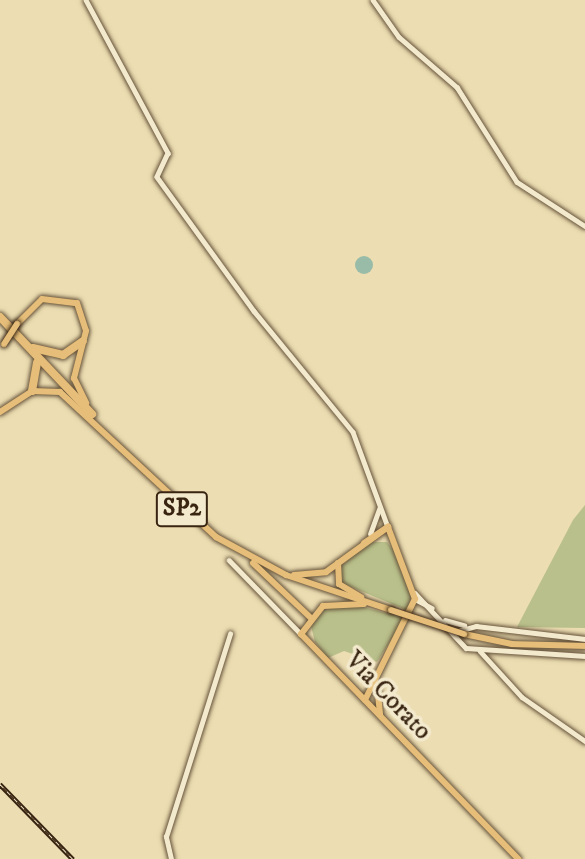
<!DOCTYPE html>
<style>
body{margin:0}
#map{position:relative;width:585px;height:859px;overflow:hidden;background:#ecddb2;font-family:"IM FELL DW Pica",serif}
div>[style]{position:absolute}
.green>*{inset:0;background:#b9c08b}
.water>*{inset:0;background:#99bca8}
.round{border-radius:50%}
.roads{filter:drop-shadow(0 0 2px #655239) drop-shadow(0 0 2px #655239)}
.minor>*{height:4.5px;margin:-2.25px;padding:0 2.25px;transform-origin:2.25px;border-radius:2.25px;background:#f3e9cd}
.major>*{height:6px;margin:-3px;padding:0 3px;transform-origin:3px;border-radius:3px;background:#e6be79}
.highway>*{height:8px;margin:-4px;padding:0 4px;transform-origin:4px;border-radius:4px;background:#e6be79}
.rail>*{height:4.5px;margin-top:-2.25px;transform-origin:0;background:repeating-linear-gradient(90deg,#f3e9cd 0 5px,#382411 0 10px);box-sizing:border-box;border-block:2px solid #382411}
.bridges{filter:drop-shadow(0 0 2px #382411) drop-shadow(0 0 2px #382411)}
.major-bridge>*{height:6px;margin:-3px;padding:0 3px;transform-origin:3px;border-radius:3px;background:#e6be79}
span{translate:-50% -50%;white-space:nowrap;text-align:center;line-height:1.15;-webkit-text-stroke:7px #f3e9cd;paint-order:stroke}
.shield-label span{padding:2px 5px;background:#f3e9cd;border:2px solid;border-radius:5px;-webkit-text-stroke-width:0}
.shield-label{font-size:24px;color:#382411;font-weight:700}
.street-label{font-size:26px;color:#382411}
</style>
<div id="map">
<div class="green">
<i style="clip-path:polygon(585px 505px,585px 628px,517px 627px,573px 520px)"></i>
<i style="clip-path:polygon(370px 542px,387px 542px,395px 552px,412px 591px,409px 611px,339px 582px,341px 566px)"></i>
<i style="clip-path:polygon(352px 604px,405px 618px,377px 662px,344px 651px,328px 658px,315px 642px,311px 626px,320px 610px)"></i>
</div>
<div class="water">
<i class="round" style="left:355px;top:256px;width:18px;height:18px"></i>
</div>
<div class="roads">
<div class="minor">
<i style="left:86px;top:0;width:174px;rotate:61.8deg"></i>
<i style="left:168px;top:153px;width:26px;rotate:115deg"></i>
<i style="left:157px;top:177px;width:165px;rotate:54.1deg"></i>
<i style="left:254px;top:311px;width:156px;rotate:50.7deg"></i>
<i style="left:353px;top:432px;width:101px;rotate:69.8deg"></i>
<i style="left:373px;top:0;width:45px;rotate:54.9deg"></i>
<i style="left:399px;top:37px;width:77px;rotate:40.8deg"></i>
<i style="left:457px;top:87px;width:112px;rotate:57.7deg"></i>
<i style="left:517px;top:182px;width:81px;rotate:32.9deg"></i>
<i style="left:370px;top:534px;width:27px;rotate:-70deg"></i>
<i style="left:229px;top:560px;width:103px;rotate:45.8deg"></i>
<i style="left:415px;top:593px;width:75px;rotate:47.2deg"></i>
<i style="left:466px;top:648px;width:119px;rotate:3.8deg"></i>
<i style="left:415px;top:599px;width:19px;rotate:28deg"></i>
<i style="left:445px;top:620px;width:20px;rotate:15deg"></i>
<i style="left:454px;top:632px;width:23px;rotate:-15deg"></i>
<i style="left:476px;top:626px;width:110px;rotate:6.8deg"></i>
<i style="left:480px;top:651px;width:62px;rotate:47.6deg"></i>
<i style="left:522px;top:697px;width:77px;rotate:34.9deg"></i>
<i style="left:171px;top:859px;width:23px;rotate:-103deg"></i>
<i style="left:166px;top:837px;width:213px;rotate:-72.5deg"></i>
</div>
<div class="major">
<i style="left:17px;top:324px;width:35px;rotate:-45deg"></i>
<i style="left:42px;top:299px;width:35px;rotate:7deg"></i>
<i style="left:77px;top:303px;width:29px;rotate:72deg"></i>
<i style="left:86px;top:331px;width:49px;rotate:104.3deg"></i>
<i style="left:74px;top:378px;width:28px;rotate:64deg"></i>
<i style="left:0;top:412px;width:38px;rotate:-33deg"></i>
<i style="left:32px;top:391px;width:28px;rotate:2deg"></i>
<i style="left:60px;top:392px;width:213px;rotate:42.9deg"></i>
<i style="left:216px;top:537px;width:80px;rotate:28.5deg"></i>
<i style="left:286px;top:575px;width:111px;rotate:18.4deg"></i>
<i style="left:364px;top:543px;width:29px;rotate:-34deg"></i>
<i style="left:253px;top:563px;width:80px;rotate:43.5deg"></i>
<i style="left:338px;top:563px;width:21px;rotate:87deg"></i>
<i style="left:339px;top:584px;width:26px;rotate:31deg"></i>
<i style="left:294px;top:575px;width:32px;rotate:-5deg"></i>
<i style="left:326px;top:572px;width:77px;rotate:-36deg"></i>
<i style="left:364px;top:604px;width:41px;rotate:177.2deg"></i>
<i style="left:323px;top:606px;width:36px;rotate:128deg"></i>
<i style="left:301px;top:634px;width:313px;rotate:46deg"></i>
<i style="left:464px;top:634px;width:49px;rotate:11.8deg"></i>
<i style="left:512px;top:644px;width:73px;rotate:1.6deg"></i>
<i style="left:377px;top:685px;width:30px;rotate:84deg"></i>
<i style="left:365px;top:700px;width:113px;rotate:-63.7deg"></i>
<i style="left:415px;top:599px;width:77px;rotate:-110.6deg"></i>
</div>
<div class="highway">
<i style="left:0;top:317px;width:134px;rotate:46.5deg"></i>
<i style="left:33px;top:348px;width:31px;rotate:13deg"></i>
<i style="left:63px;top:355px;width:24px;rotate:-35deg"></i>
<i style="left:32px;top:391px;width:29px;rotate:-80deg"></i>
</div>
</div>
<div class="rail">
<i style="left:0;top:784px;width:105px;rotate:45.8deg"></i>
</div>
<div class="bridges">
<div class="major-bridge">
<i style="left:4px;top:344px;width:24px;rotate:-57deg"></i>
<i style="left:391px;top:610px;width:77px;rotate:18.2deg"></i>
</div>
</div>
<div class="shield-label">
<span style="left:182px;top:509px">SP2</span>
</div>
<div class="street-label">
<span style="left:388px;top:696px;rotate:46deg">Via Corato</span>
</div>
</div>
